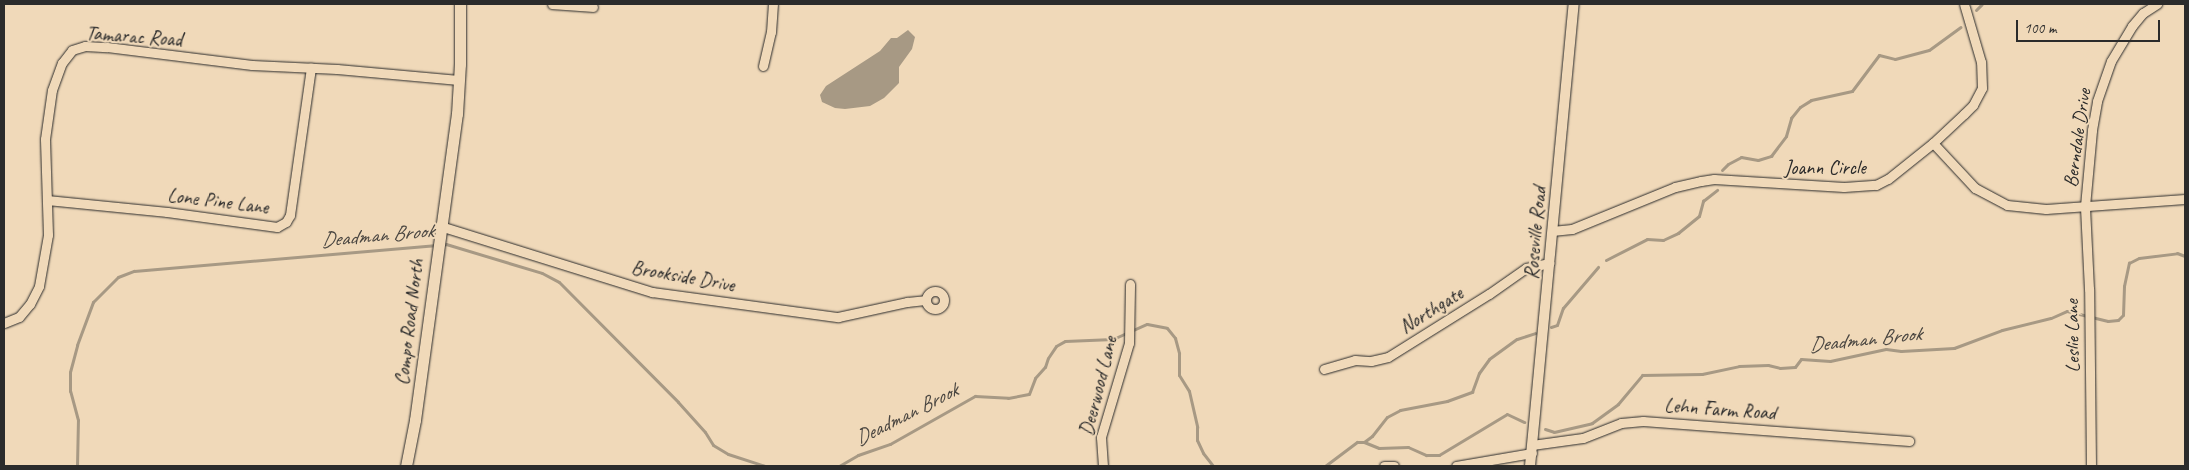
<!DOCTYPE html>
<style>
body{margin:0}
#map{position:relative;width:2189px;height:470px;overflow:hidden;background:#f0d9b9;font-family:Caveat,sans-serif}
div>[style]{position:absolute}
.water>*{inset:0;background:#a79984}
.stream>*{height:3px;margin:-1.5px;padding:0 1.5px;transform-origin:1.5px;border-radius:1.5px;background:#a79984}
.roads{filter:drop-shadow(0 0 1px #2b2b2b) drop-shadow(0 0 1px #2b2b2b)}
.minor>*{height:9px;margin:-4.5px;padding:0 4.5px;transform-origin:4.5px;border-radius:4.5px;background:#f0d9b9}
.minor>.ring{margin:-4.5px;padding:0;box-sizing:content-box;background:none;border:9px solid #f0d9b9;border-radius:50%}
.tertiary>*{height:10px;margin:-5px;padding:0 5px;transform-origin:5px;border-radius:5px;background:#f0d9b9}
.secondary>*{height:11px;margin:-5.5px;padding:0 5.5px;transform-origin:5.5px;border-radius:5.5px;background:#f0d9b9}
span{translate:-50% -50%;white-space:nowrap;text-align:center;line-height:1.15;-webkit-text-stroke:4px #f0d9b9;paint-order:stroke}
.street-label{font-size:20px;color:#2b2b2b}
.water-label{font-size:21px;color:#4a4641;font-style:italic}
.frame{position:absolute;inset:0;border:5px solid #2b2b2b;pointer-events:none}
.scale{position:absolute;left:2016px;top:20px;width:144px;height:22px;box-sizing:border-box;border:2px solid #2b2b2b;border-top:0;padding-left:6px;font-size:15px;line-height:18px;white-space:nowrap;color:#2b2b2b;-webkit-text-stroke:4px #f0d9b9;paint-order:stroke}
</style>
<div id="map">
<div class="water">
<i style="clip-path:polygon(908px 30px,915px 37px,912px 49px,899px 67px,899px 83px,884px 98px,870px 106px,845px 109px,835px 108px,822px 102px,820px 95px,826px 86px,880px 51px,891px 38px,897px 38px)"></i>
</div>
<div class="stream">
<i style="left:1976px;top:10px;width:8px;rotate:-45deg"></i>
<i style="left:1722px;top:170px;width:8px;rotate:-45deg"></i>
<i style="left:1728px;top:164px;width:15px;rotate:-28deg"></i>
<i style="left:1741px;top:157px;width:17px;rotate:10deg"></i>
<i style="left:1758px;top:160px;width:14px;rotate:-17deg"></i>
<i style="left:1771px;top:156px;width:25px;rotate:-53deg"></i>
<i style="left:1786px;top:136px;width:19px;rotate:-74deg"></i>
<i style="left:1791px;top:118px;width:14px;rotate:-51deg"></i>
<i style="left:1800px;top:107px;width:13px;rotate:-32deg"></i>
<i style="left:1811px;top:100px;width:42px;rotate:-12.4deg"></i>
<i style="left:1852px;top:91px;width:45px;rotate:-53.1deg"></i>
<i style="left:1879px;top:55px;width:16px;rotate:14deg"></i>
<i style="left:1895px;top:59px;width:35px;rotate:-15deg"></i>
<i style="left:1929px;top:50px;width:39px;rotate:-36deg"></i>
<i style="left:1606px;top:260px;width:46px;rotate:-27.1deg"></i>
<i style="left:1647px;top:239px;width:16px;rotate:4deg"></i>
<i style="left:1663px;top:240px;width:17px;rotate:-25deg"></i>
<i style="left:1678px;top:233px;width:27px;rotate:-39deg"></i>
<i style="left:1699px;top:216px;width:16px;rotate:-75deg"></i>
<i style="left:1703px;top:201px;width:18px;rotate:-38deg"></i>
<i style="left:1551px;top:327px;width:6px;rotate:-18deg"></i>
<i style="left:1557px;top:325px;width:18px;rotate:-71deg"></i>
<i style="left:1563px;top:308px;width:54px;rotate:-49.5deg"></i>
<i style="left:1545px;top:429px;width:9px;rotate:18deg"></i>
<i style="left:1554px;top:432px;width:39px;rotate:-13deg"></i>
<i style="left:1592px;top:423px;width:32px;rotate:-36deg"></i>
<i style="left:1618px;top:404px;width:38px;rotate:-50deg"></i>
<i style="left:1642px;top:375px;width:60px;rotate:-1deg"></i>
<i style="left:1702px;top:374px;width:38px;rotate:-12deg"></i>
<i style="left:1739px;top:366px;width:29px;rotate:-2deg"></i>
<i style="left:1768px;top:365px;width:12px;rotate:14deg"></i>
<i style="left:1780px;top:368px;width:15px;rotate:-4deg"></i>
<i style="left:1795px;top:367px;width:10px;rotate:-53deg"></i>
<i style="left:1801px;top:359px;width:29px;rotate:4deg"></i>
<i style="left:1830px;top:361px;width:57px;rotate:-12.1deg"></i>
<i style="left:1886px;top:349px;width:15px;rotate:8deg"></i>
<i style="left:1901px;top:351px;width:53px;rotate:-3.2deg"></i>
<i style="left:1954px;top:348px;width:51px;rotate:-20.6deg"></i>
<i style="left:2002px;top:330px;width:50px;rotate:-13.8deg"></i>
<i style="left:2051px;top:318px;width:17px;rotate:-24deg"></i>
<i style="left:2067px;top:311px;width:42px;rotate:13.7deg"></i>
<i style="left:2108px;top:321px;width:10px;rotate:-6deg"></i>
<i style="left:2118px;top:320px;width:7px;rotate:-45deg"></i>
<i style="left:2123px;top:315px;width:29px;rotate:-88deg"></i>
<i style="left:2124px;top:286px;width:24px;rotate:-78deg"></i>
<i style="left:2129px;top:263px;width:11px;rotate:-27deg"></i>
<i style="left:2139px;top:258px;width:38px;rotate:-7deg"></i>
<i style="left:2177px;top:253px;width:9px;rotate:21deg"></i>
<i style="left:1364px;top:442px;width:10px;rotate:-37deg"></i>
<i style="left:1372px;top:436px;width:24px;rotate:-52deg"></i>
<i style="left:1387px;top:417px;width:15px;rotate:-28deg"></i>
<i style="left:1400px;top:410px;width:48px;rotate:-10.8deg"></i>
<i style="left:1447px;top:401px;width:27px;rotate:-20deg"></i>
<i style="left:1472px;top:392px;width:20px;rotate:-70deg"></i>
<i style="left:1479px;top:373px;width:17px;rotate:-54deg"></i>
<i style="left:1489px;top:359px;width:34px;rotate:-36deg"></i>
<i style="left:1517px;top:339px;width:19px;rotate:-18deg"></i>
<i style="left:77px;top:466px;width:46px;rotate:-88.8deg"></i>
<i style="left:78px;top:420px;width:30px;rotate:-105deg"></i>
<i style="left:70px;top:391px;width:19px;rotate:-90deg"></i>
<i style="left:70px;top:372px;width:28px;rotate:-75deg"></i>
<i style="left:77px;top:345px;width:46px;rotate:-69.6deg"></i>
<i style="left:93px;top:302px;width:35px;rotate:-45deg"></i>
<i style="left:118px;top:277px;width:17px;rotate:-21deg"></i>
<i style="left:134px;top:271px;width:313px;rotate:-4.9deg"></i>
<i style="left:446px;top:244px;width:100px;rotate:16.8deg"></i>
<i style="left:542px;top:273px;width:19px;rotate:28deg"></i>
<i style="left:559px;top:282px;width:169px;rotate:45.2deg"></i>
<i style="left:678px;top:402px;width:40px;rotate:48deg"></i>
<i style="left:705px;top:432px;width:15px;rotate:58deg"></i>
<i style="left:713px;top:445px;width:17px;rotate:31deg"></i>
<i style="left:728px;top:454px;width:38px;rotate:18deg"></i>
<i style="left:839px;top:466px;width:22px;rotate:-30deg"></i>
<i style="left:858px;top:455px;width:34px;rotate:-19deg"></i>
<i style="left:890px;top:444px;width:98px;rotate:-29.5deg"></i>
<i style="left:975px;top:396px;width:33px;rotate:3deg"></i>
<i style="left:1008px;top:398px;width:21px;rotate:-11deg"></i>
<i style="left:1029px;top:394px;width:17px;rotate:-69deg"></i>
<i style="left:1035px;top:378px;width:15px;rotate:-48deg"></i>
<i style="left:1045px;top:367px;width:9px;rotate:-72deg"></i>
<i style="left:1048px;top:358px;width:14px;rotate:-56deg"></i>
<i style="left:1056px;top:346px;width:10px;rotate:-29deg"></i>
<i style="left:1065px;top:341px;width:48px;rotate:-2.4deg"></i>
<i style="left:1113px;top:339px;width:37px;rotate:-24deg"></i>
<i style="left:1147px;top:324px;width:20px;rotate:11deg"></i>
<i style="left:1167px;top:328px;width:13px;rotate:51deg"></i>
<i style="left:1175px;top:338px;width:16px;rotate:75deg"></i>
<i style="left:1179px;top:353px;width:22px;rotate:90deg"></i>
<i style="left:1179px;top:375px;width:19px;rotate:58deg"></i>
<i style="left:1189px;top:391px;width:37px;rotate:77deg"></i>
<i style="left:1197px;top:427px;width:13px;rotate:90deg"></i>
<i style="left:1197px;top:440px;width:14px;rotate:65deg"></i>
<i style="left:1203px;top:453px;width:16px;rotate:52deg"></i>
<i style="left:1325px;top:466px;width:40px;rotate:-37deg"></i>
<i style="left:1357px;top:442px;width:7px"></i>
<i style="left:1364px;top:442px;width:16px;rotate:22deg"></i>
<i style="left:1379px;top:448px;width:29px;rotate:-2deg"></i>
<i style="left:1408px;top:447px;width:20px;rotate:24deg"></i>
<i style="left:1426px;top:455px;width:13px"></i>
<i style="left:1439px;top:455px;width:79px;rotate:-31.1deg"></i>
<i style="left:1507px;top:414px;width:19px;rotate:25deg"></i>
</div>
<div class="roads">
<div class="minor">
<i style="left:552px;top:4px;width:41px;rotate:4.2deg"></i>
<i style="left:763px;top:66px;width:35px;rotate:-77deg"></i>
<i style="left:771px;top:32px;width:28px;rotate:-86deg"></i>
<i style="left:1933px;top:143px;width:62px;rotate:47deg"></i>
<i style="left:1975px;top:188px;width:36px;rotate:28deg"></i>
<i style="left:2007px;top:205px;width:39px;rotate:6deg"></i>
<i style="left:2046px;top:209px;width:139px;rotate:-4.1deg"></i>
<i style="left:47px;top:200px;width:121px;rotate:5.7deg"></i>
<i style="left:167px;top:212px;width:111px;rotate:7.8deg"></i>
<i style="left:277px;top:227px;width:10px;rotate:-29deg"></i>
<i style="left:286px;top:222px;width:8px;rotate:-60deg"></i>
<i style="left:290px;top:215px;width:149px;rotate:-81.9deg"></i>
<i style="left:440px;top:226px;width:222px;rotate:17.3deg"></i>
<i style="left:652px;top:292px;width:188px;rotate:7.7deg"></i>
<i style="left:838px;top:317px;width:71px;rotate:-12.3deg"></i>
<i style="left:907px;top:302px;width:18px;rotate:-6deg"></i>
<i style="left:1552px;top:231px;width:20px;rotate:-6deg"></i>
<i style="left:1572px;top:229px;width:111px;rotate:-22.2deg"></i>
<i style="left:1675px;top:187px;width:27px;rotate:-13deg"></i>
<i style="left:1701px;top:181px;width:13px;rotate:-9deg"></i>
<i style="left:1714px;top:179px;width:130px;rotate:3.5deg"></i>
<i style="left:1844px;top:187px;width:32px;rotate:-4deg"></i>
<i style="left:1876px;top:185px;width:13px;rotate:-27deg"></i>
<i style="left:1888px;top:179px;width:58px;rotate:-38.7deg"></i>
<i style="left:1933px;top:143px;width:42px;rotate:-43.1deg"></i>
<i style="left:1964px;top:114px;width:13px;rotate:-45deg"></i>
<i style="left:1973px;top:105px;width:19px;rotate:-62deg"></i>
<i style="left:1982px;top:88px;width:26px;rotate:-92deg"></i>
<i style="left:1981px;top:62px;width:60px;rotate:-106.3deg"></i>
<i class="ring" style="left:926px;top:291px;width:9px;height:9px"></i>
<i style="left:4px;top:323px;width:16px;rotate:-22deg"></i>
<i style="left:19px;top:317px;width:17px;rotate:-50deg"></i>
<i style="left:30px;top:304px;width:20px;rotate:-63deg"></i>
<i style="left:39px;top:286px;width:52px;rotate:-80deg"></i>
<i style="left:48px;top:235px;width:96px;rotate:-91.8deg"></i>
<i style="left:45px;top:139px;width:49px;rotate:-81.9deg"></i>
<i style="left:52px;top:90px;width:29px;rotate:-70deg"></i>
<i style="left:62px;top:63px;width:16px;rotate:-52deg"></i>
<i style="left:72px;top:50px;width:14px;rotate:-17deg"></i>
<i style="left:85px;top:46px;width:22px;rotate:3deg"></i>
<i style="left:107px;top:47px;width:146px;rotate:7.1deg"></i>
<i style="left:252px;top:65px;width:85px;rotate:2.7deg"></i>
<i style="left:337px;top:69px;width:122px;rotate:5.2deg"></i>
<i style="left:1324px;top:369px;width:32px;rotate:-16deg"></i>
<i style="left:1355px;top:360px;width:16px;rotate:4deg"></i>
<i style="left:1371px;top:361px;width:17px;rotate:-13deg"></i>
<i style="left:1388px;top:357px;width:119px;rotate:-32deg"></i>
<i style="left:1489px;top:294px;width:45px;rotate:-35.1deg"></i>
<i style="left:1526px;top:268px;width:24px;rotate:-12deg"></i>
<i style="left:1532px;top:445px;width:51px;rotate:-7.8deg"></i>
<i style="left:1583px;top:438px;width:41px;rotate:-21.5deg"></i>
<i style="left:1621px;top:423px;width:22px;rotate:-5deg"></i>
<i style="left:1643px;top:421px;width:267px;rotate:4.3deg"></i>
<i style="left:1103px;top:466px;width:29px;rotate:-94deg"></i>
<i style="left:1101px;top:437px;width:98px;rotate:-73.4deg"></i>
<i style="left:1129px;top:343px;width:59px;rotate:-89deg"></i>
<i style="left:1384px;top:466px;width:10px"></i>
<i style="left:1456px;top:466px;width:77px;rotate:-9.7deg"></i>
<i style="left:2091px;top:466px;width:177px;rotate:-90.6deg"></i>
<i style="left:2089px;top:289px;width:83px;rotate:-92.8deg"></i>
<i style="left:2085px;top:206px;width:76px;rotate:-84.7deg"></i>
<i style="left:2092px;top:130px;width:29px;rotate:-80deg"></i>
<i style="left:2097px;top:101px;width:42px;rotate:-70.7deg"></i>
<i style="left:2111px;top:61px;width:41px;rotate:-59deg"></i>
<i style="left:2132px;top:26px;width:17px;rotate:-50deg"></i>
<i style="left:2143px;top:13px;width:17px;rotate:-33deg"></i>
</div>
<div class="tertiary">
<i style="left:1530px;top:466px;width:464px;rotate:-84.6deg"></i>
</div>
<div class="secondary">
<i style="left:406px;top:466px;width:47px;rotate:-78.9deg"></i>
<i style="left:415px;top:420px;width:309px;rotate:-82.2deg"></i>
<i style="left:457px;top:114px;width:50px;rotate:-86.6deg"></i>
<i style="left:460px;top:64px;width:60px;rotate:-90deg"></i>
</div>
</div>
<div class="street-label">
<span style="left:134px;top:36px;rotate:4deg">Tamarac Road</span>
<span style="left:2077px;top:138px;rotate:-82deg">Berndale Drive</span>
<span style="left:1825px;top:167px">Joann Circle</span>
<span style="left:218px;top:201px;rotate:7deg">Lone Pine Lane</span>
<span style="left:1535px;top:233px;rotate:-85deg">Roseville Road</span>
<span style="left:683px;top:276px;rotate:10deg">Brookside Drive</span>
<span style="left:1431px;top:310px;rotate:-32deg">Northgate</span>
<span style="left:409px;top:322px;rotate:-83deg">Compo Road North</span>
<span style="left:2072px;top:336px;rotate:-91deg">Leslie Lane</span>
<span style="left:1098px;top:386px;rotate:-76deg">Deerwood Lane</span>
<span style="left:1720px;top:409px;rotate:4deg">Lehn Farm Road</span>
</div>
<div class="water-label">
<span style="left:377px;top:235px;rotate:-5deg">Deadman Brook</span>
<span style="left:1865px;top:339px;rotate:-6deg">Deadman Brook</span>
<span style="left:906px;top:414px;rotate:-27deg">Deadman Brook</span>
</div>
<div class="frame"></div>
<div class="scale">100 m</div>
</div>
